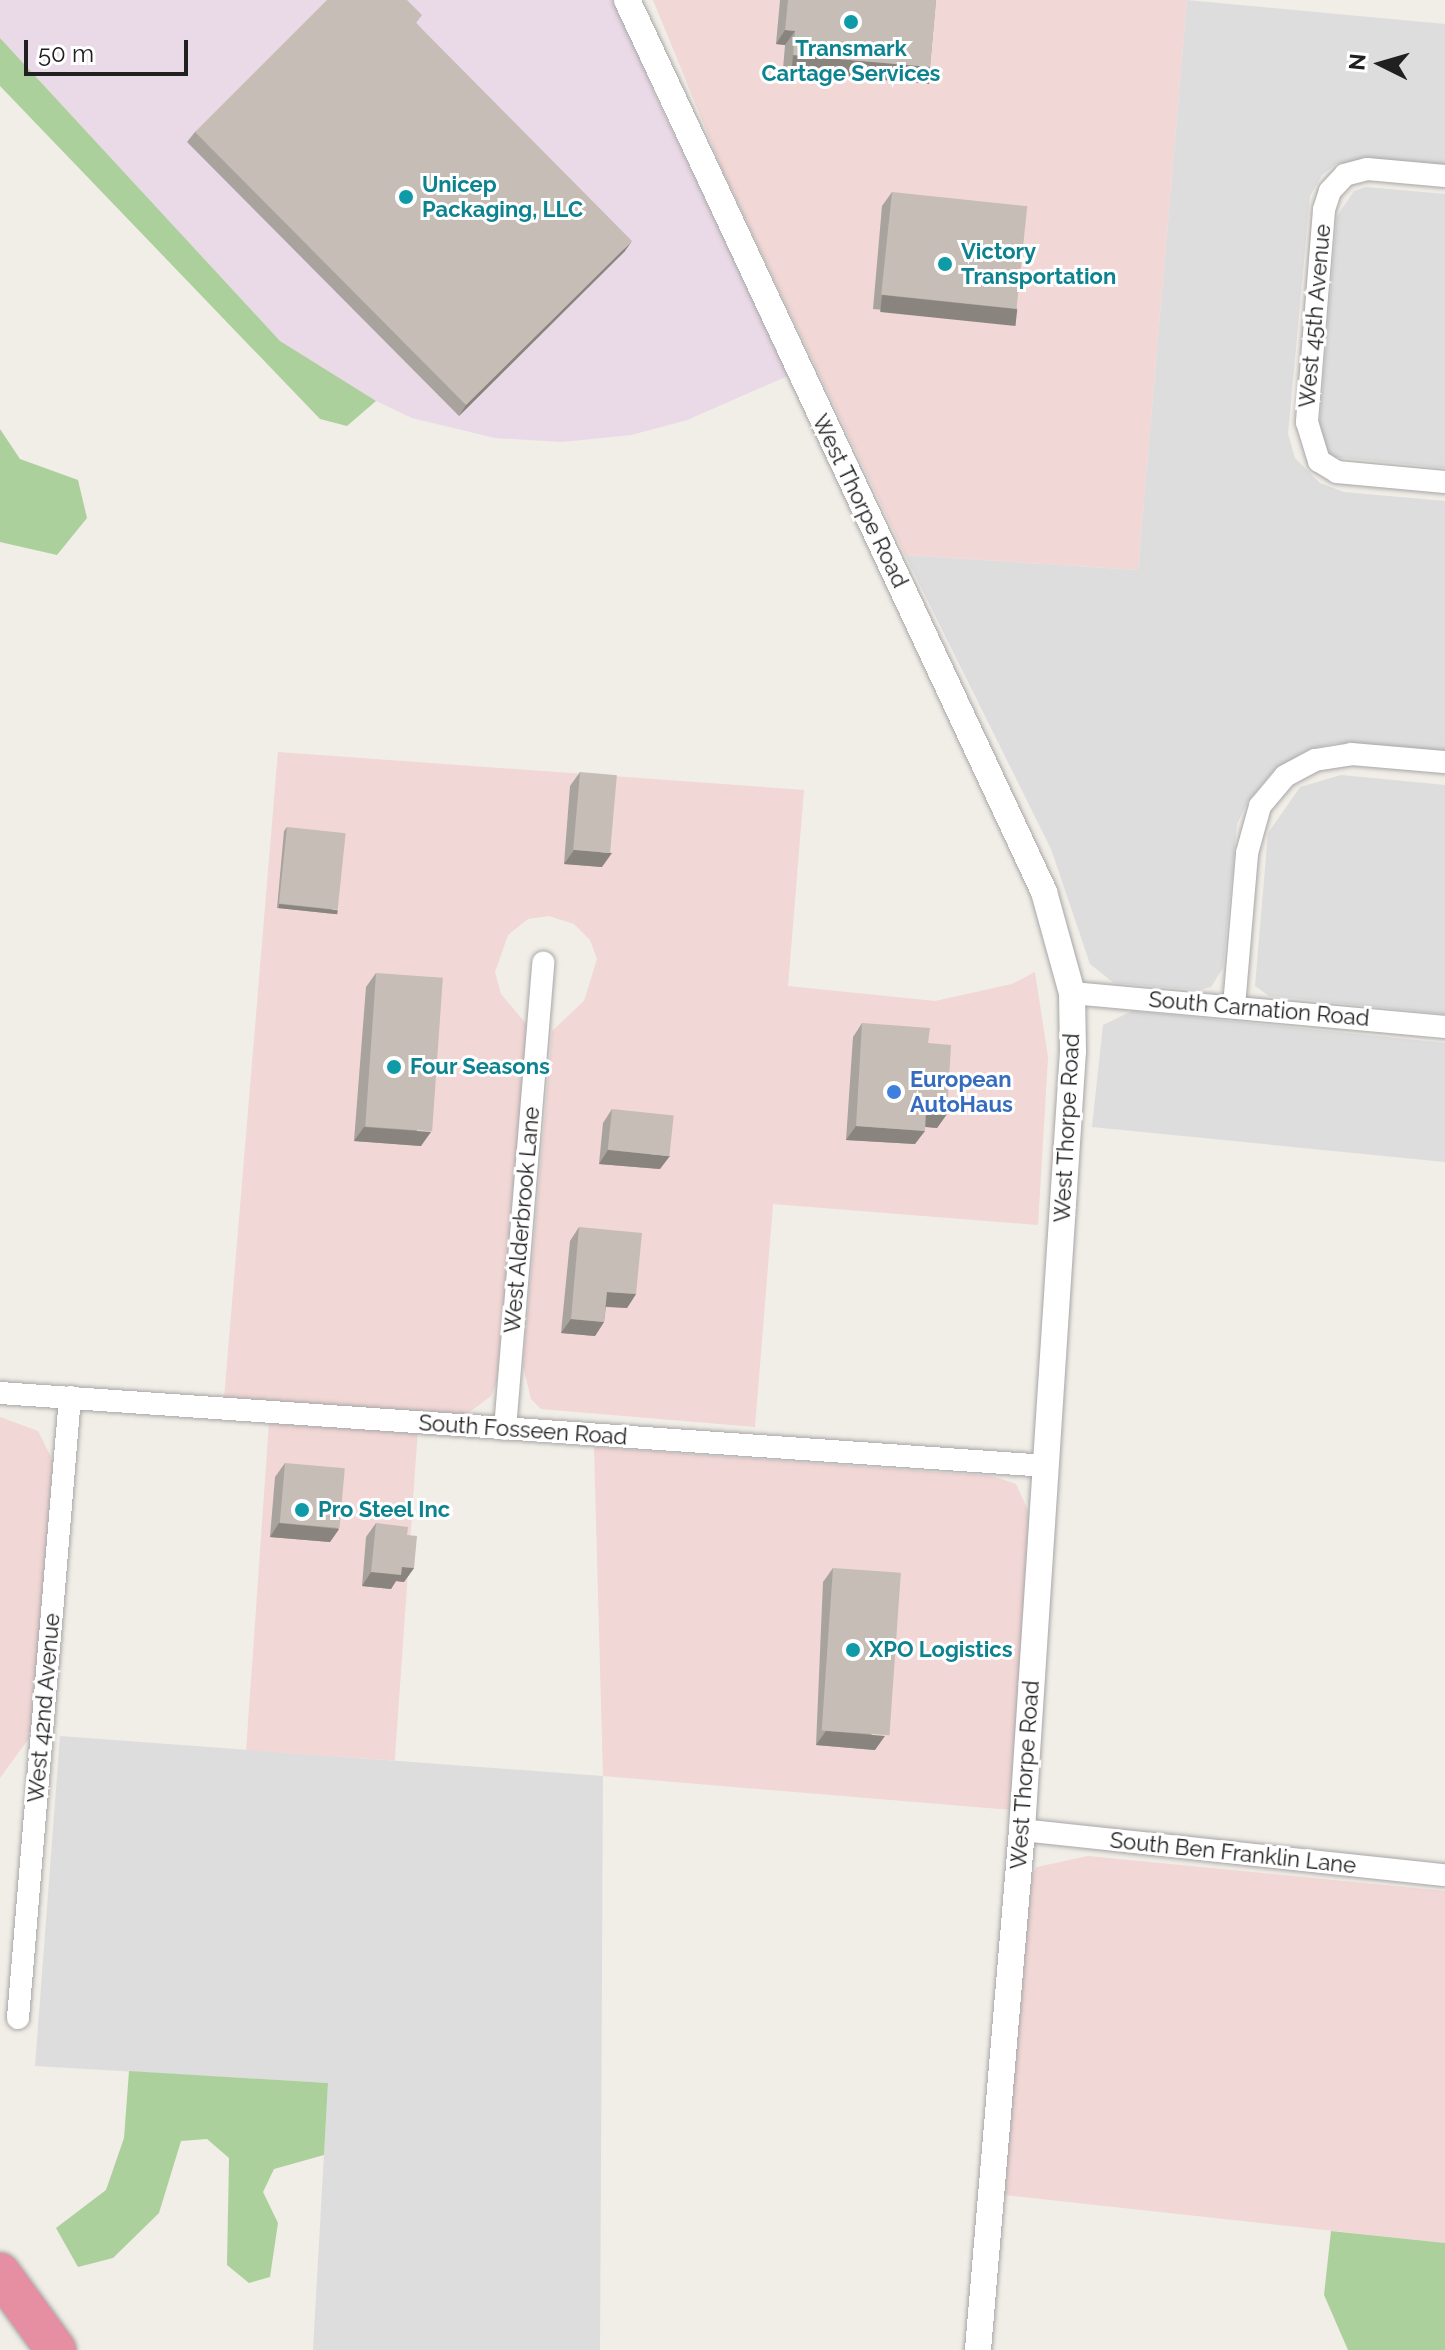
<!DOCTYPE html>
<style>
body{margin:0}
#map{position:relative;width:1445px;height:2350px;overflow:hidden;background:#f1ede7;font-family:Raleway,sans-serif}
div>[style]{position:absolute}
.residential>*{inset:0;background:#dedddd}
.commercial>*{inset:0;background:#f1d7d6;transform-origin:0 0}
.industrial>*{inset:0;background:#ead9e7}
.forest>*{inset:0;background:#acd09c}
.roads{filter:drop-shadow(0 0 2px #a7a7a7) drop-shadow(0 0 2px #a7a7a7)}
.minor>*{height:22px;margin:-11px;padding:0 11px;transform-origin:11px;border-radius:11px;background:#fff}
.tertiary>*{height:26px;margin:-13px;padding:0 13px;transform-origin:13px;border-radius:13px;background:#fff}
.motorway>*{height:40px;margin:-20px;padding:0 20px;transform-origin:20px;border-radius:20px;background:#e78fa2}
.wall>*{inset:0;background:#a9a39d}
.shaded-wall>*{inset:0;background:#8a847f;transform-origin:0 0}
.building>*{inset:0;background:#c5bdb6;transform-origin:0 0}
.dots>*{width:22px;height:22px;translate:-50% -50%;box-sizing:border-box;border:4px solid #fff;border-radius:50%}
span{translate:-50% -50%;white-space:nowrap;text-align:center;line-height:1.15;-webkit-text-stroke:6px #fff;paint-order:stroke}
.culture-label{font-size:22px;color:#0d838f;font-weight:700}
.left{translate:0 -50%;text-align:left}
.street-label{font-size:22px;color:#202020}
.shop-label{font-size:22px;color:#366cbe;font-weight:700}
.north{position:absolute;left:1341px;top:24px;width:80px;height:80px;-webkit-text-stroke:6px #fff;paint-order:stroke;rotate:275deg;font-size:22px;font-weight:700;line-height:32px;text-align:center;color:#202020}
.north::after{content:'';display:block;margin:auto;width:28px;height:36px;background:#202020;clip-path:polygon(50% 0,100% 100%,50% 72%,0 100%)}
.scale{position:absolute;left:24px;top:40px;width:164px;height:36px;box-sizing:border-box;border:4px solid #202020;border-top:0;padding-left:10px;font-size:24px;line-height:28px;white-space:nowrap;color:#202020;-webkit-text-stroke:6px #fff;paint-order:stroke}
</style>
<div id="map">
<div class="residential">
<i style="clip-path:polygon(1187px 0,1445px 24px,1445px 165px,1370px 159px,1336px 164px,1322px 175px,1310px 196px,1288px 434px,1295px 458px,1320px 483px,1344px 492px,1445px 501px,1445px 752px,1335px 743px,1309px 749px,1274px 770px,1248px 801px,1237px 824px,1223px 968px,1211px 987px,1199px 990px,1114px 983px,1090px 964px,1051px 849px,905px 555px,1138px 570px)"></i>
<i style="clip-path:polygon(1366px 187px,1445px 194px,1445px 468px,1334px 457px,1323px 447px,1319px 431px,1337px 216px,1354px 191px)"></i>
<i style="clip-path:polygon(1341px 775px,1445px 785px,1445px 1014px,1269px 996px,1255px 986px,1268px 833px,1300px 787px)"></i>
<i style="clip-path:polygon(1132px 1011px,1445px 1043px,1445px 1162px,1092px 1127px,1103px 1025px)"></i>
<i style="clip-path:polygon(60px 1736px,603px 1776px,600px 2350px,313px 2350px,328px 2083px,35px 2066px)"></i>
</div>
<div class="commercial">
<i style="clip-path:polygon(653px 0,1187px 0,1138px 570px,905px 555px,722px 169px)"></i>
<i style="clip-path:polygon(278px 752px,804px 790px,788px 986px,935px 1001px,1012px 984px,1035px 972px,1048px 1057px,1038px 1225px,773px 1204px,755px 1427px,541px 1409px,531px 1399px,523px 1366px,552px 1031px,584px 1001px,597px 959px,590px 940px,574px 924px,549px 916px,528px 919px,508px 935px,495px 972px,501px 994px,528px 1026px,528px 1049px,497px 1381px,491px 1396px,463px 1417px,224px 1399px)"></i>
<i style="clip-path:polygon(0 1417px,38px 1431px,57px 1469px,32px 1734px,0 1778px)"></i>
<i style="left:269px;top:1423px;width:149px;height:328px;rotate:4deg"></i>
<i style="clip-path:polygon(594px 1447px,992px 1476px,1016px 1484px,1031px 1517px,1012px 1810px,603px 1776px)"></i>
<i style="clip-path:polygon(1088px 1856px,1445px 1891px,1445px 2243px,1004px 2195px,1029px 1879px,1037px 1867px)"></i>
</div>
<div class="industrial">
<i style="clip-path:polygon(0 0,617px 0,654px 93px,790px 375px,687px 420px,631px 435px,562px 442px,495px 438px,412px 418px,353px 390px,280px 341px,0 38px)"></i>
</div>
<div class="forest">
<i style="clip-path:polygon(0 38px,280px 341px,376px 401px,347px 426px,320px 419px,0 86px)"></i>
<i style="clip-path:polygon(0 429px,20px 459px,78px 480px,87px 518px,57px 555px,0 542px)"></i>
<i style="clip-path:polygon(129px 2071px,328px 2083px,324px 2155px,274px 2169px,263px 2192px,278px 2223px,270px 2277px,249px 2283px,227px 2265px,229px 2158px,207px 2139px,181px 2141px,159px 2213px,113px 2258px,78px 2267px,56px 2228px,106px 2190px,124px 2138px)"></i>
<i style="clip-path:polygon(1331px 2231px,1445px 2243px,1445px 2350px,1348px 2350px,1324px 2295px)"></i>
</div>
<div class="roads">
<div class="minor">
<i style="left:1445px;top:176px;width:78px;rotate:-174.9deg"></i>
<i style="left:1367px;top:169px;width:23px;rotate:165deg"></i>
<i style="left:1345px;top:175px;width:22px;rotate:133deg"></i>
<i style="left:1330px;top:191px;width:20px;rotate:108deg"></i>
<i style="left:1324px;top:210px;width:213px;rotate:94.6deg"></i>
<i style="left:1307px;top:422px;width:41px;rotate:72.9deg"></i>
<i style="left:1319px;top:461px;width:21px;rotate:31deg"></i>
<i style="left:1337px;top:472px;width:108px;rotate:5.3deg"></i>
<i style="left:1072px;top:993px;width:375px;rotate:5.2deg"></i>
<i style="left:1234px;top:1006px;width:154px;rotate:-85.1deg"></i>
<i style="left:1247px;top:853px;width:49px;rotate:-74.5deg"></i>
<i style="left:1260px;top:806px;width:39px;rotate:-50deg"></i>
<i style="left:1285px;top:776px;width:34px;rotate:-28deg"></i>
<i style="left:1315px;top:760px;width:36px;rotate:-9deg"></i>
<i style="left:1351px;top:754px;width:94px;rotate:4.9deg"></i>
<i style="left:0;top:1393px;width:1049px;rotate:3.99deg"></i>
<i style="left:505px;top:1429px;width:468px;rotate:-85.3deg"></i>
<i style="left:1022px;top:1830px;width:425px;rotate:6.1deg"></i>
<i style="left:18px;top:2018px;width:623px;rotate:-85.21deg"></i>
</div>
<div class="tertiary">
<i style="left:627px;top:0;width:985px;rotate:64.94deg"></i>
<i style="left:1044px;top:892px;width:105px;rotate:74.5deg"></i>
<i style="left:1072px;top:993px;width:58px;rotate:89deg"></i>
<i style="left:1073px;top:1051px;width:781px;rotate:93.75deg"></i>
<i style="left:1022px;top:1830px;width:522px;rotate:94.84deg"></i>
</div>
<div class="motorway">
<i style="left:0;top:2273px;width:95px;rotate:54deg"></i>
</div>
</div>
<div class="wall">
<i style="clip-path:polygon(780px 0,936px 0,930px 67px,920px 81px,783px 69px,785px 45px,776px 44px)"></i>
<i style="clip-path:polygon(416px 23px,625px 251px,459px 416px,187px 142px,195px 132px)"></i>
<i style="clip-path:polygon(892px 192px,1017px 308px,1008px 322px,873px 309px,882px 206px)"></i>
<i style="clip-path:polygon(580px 772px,602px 867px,564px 864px,570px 786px)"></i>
<i style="clip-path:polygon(287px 827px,335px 914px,277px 908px,284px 831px)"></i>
<i style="clip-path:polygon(376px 973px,421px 1146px,354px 1141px,366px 987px)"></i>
<i style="clip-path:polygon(862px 1023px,928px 1043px,947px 1114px,937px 1128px,925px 1127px,915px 1144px,846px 1140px,853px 1037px)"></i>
<i style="clip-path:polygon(612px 1109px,660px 1169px,599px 1164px,603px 1123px)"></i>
<i style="clip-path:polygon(579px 1227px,636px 1294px,627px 1308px,606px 1307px,604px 1322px,595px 1336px,561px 1333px,570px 1241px)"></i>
<i style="clip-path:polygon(285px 1463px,339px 1529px,330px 1542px,270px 1537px,275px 1477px)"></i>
<i style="clip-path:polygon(376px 1523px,407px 1535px,414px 1568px,404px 1582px,396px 1581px,391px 1589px,362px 1586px,366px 1537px)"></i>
<i style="clip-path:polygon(833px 1568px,875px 1750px,816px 1745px,823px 1582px)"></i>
</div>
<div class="shaded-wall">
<i style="clip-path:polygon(785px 30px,795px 31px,785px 45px,776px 44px)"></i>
<i style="left:793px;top:55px;width:138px;height:17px;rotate:5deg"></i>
<i style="clip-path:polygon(632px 241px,625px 251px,459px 416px,466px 405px)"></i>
<i style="left:882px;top:295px;width:136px;height:17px;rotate:6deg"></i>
<i style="clip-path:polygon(574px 850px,612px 853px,602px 867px,564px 864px)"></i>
<i style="left:279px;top:904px;width:59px;height:4px;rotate:6deg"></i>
<i style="clip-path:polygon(926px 1112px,947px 1114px,937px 1128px,917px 1126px)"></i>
<i style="clip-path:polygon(856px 1126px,925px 1131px,915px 1144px,846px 1140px)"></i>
<i style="clip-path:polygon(364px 1127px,431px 1132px,421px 1146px,354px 1141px)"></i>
<i style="clip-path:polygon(608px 1150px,670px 1156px,660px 1169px,599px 1164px)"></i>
<i style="clip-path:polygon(607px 1292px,636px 1294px,627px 1308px,597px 1306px)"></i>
<i style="clip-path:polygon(571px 1319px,604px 1322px,595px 1336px,561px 1333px)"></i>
<i style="clip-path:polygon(279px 1523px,339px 1529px,330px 1542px,270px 1537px)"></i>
<i style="clip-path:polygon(402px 1567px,414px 1568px,404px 1582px,396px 1581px,391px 1589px,362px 1586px,371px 1572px)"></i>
<i style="clip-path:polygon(826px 1731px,885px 1736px,875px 1750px,816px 1745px)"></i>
</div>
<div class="building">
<i style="clip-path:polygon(327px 0,407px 0,422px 15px,416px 23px,632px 241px,466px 405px,195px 132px)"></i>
<i style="clip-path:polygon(788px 0,936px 0,930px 67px,793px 55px,795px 31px,785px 30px)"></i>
<i style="left:892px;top:192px;width:136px;height:103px;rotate:6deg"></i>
<i style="left:580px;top:772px;width:37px;height:78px;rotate:5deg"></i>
<i style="left:287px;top:827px;width:59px;height:77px;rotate:6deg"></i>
<i style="left:376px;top:973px;width:67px;height:154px;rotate:4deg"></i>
<i style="clip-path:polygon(862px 1023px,930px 1028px,928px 1043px,951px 1045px,947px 1114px,926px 1112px,925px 1131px,856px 1126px)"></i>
<i style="left:612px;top:1109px;width:62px;height:41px;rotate:6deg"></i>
<i style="clip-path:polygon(579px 1227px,642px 1233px,636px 1294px,607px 1292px,604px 1322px,571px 1319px)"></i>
<i style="left:285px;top:1463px;width:60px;height:60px;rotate:5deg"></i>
<i style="clip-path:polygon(376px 1523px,408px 1527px,407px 1535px,417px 1536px,414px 1568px,402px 1567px,401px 1575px,371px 1572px)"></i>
<i style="left:833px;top:1568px;width:68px;height:163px;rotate:4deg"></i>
</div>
<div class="dots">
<i style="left:851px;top:22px;background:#0f9aa8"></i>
<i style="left:406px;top:197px;background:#0f9aa8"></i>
<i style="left:945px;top:264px;background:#0f9aa8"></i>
<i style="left:394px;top:1067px;background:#0f9aa8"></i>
<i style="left:894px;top:1092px;background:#3f7fe0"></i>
<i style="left:302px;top:1510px;background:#0f9aa8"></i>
<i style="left:853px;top:1650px;background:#0f9aa8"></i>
</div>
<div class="culture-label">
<span style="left:851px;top:61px">Transmark<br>Cartage Services</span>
<span class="left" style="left:422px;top:197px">Unicep<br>Packaging, LLC</span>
<span class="left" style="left:961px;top:264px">Victory<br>Transportation</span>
<span class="left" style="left:410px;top:1067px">Four Seasons</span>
<span class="left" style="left:318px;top:1510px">Pro Steel Inc</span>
<span class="left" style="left:869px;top:1650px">XPO Logistics</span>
</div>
<div class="street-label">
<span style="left:1315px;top:316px;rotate:-85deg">West 45th Avenue</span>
<span style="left:860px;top:501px;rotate:64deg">West Thorpe Road</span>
<span style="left:1259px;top:1009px;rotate:5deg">South Carnation Road</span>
<span style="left:1067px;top:1128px;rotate:-87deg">West Thorpe Road</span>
<span style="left:522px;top:1220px;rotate:-85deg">West Alderbrook Lane</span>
<span style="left:523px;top:1430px;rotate:4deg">South Fosseen Road</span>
<span style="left:44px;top:1708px;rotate:-85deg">West 42nd Avenue</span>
<span style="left:1025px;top:1775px;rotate:-86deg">West Thorpe Road</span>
<span style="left:1233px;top:1853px;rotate:6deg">South Ben Franklin Lane</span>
</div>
<div class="shop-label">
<span class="left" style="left:910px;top:1092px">European<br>AutoHaus</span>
</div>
<div class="north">N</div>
<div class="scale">50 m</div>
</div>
